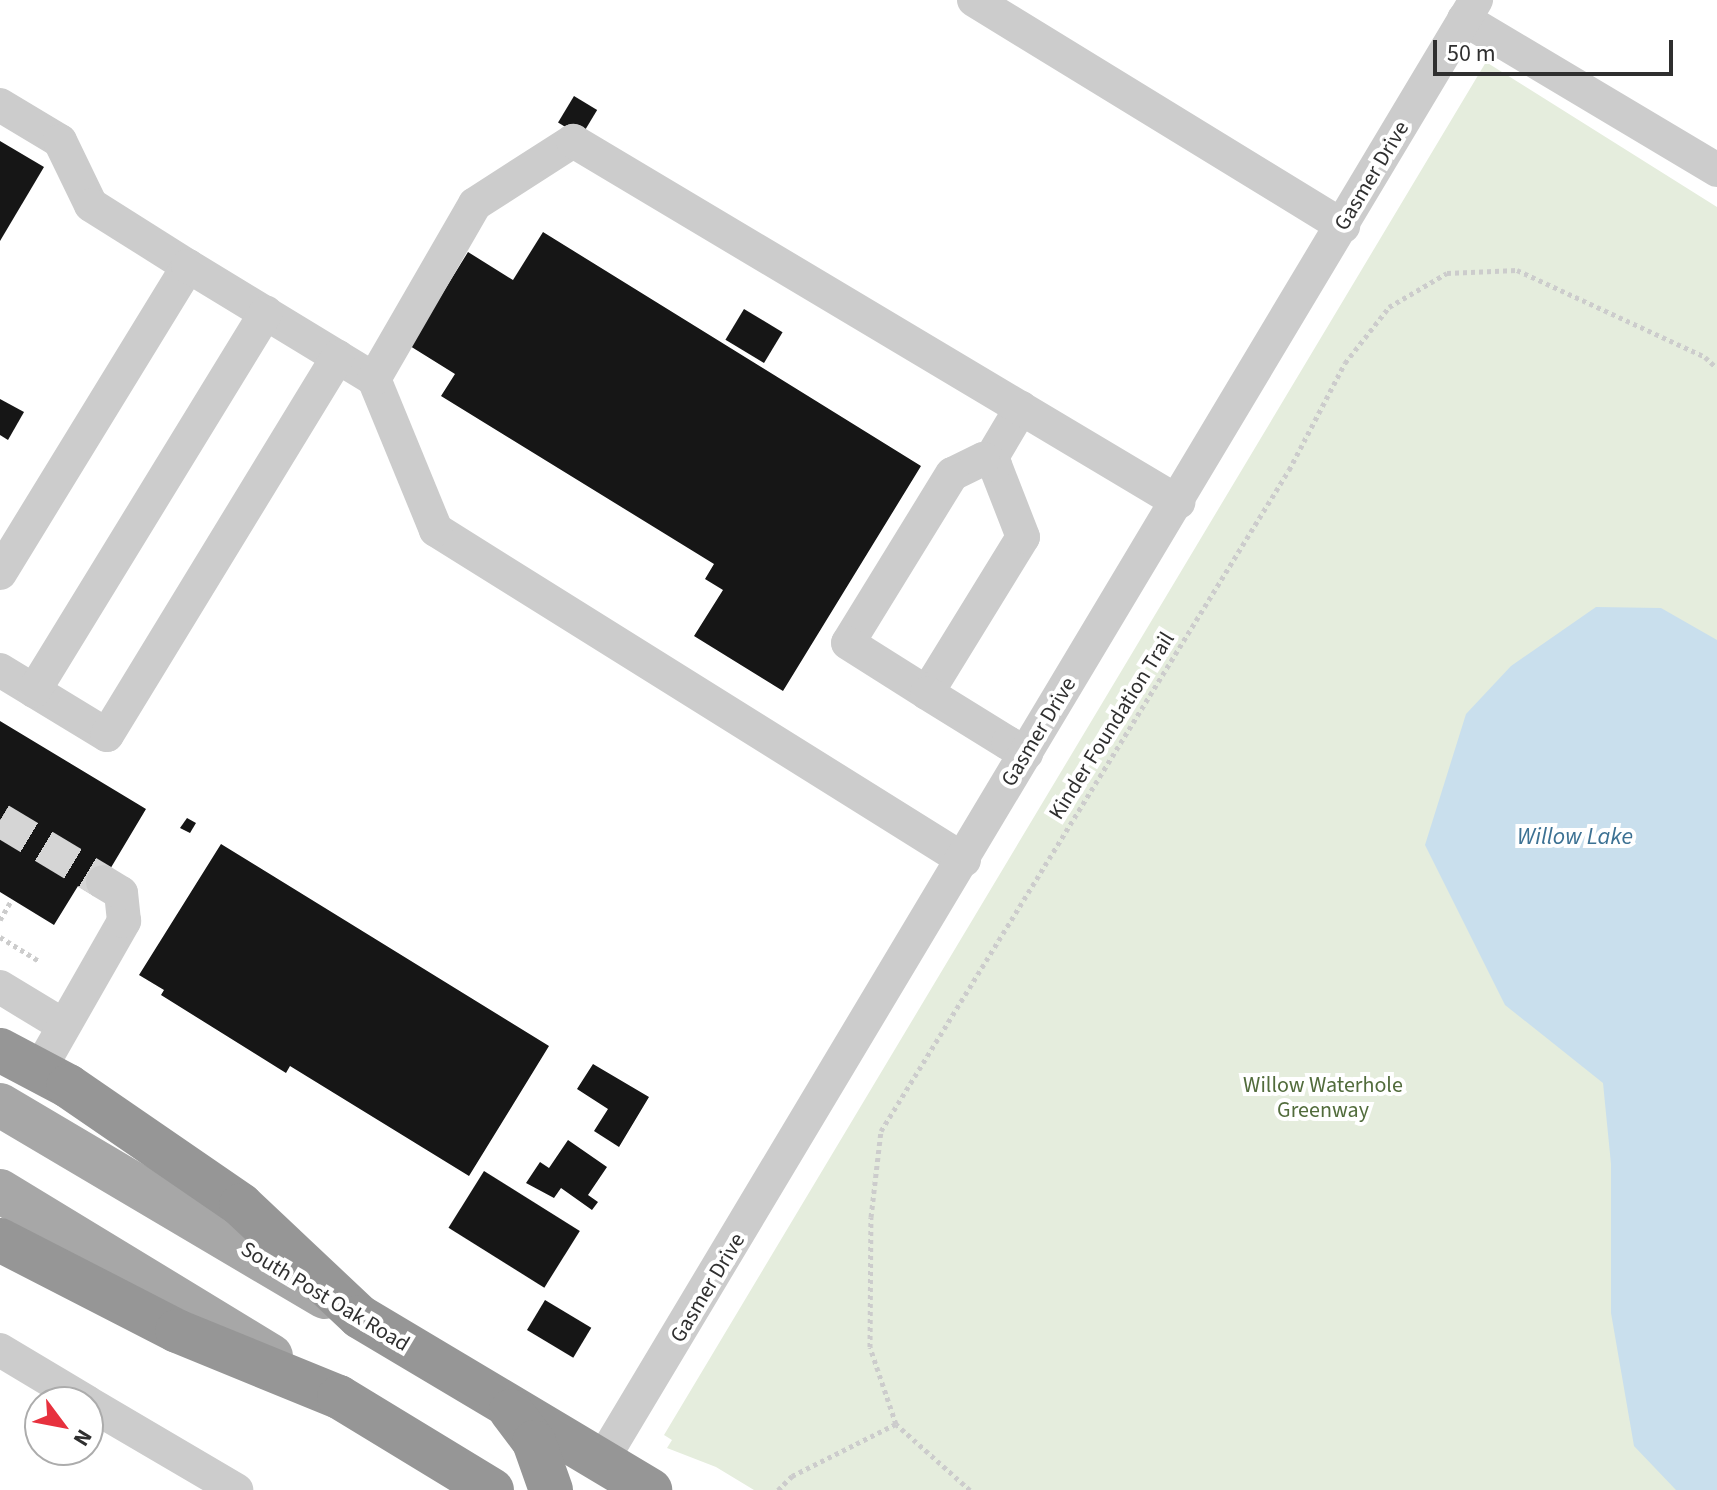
<!DOCTYPE html>
<style>
body{margin:0}
#map{position:relative;width:1717px;height:1490px;overflow:hidden;background:#fff;font-family:"Source Sans 3",sans-serif}
div>[style]{position:absolute}
.green>*{inset:0;background:#e5eddd}
.water>*{inset:0;background:#c9dfed}
.building>*{inset:0;background:#161616;transform-origin:0 0}
.minor-tunnel>*{height:34px;margin-top:-17px;transform-origin:0;background:repeating-linear-gradient(90deg,#d5d5d5 0 34px,transparent 0 51px)}
.path>*{height:5px;margin-top:-2.5px;transform-origin:0;background:repeating-linear-gradient(90deg,#ccc 0 4px,transparent 0 8px)}
.minor>*{height:34px;margin:-17px;padding:0 17px;transform-origin:17px;border-radius:17px;background:#ccc}
.major>*{height:44px;margin:-22px;padding:0 22px;transform-origin:22px;border-radius:22px;background:#a7a7a7}
.highway>*{height:44px;margin:-22px;padding:0 22px;transform-origin:22px;border-radius:22px;background:#969696}
span{translate:-50% -50%;white-space:nowrap;text-align:center;line-height:1.15;-webkit-text-stroke:8px #fff;paint-order:stroke}
.street-label{font-size:22px;color:#2f2f2f}
.park-label{font-size:22px;color:#526c3c}
.water-label{font-size:24px;color:#3c7193;font-style:italic}
.north{position:absolute;left:24px;top:1386px;width:80px;height:80px;box-sizing:border-box;background:#fff;border:2px solid #acacac;border-radius:50%;rotate:122deg;font-size:22px;font-weight:700;line-height:32px;text-align:center;color:#2f2f2f}
.north::after{content:'';display:block;margin:auto;width:28px;height:36px;background:#e7313e;clip-path:polygon(50% 0,100% 100%,50% 72%,0 100%)}
.scale{position:absolute;left:1433px;top:40px;width:240px;height:36px;box-sizing:border-box;border:4px solid #2f2f2f;border-top:0;padding-left:10px;font-size:24px;line-height:28px;white-space:nowrap;color:#2f2f2f;-webkit-text-stroke:6px #fff;paint-order:stroke}
</style>
<div id="map">
<div class="green">
<i style="clip-path:polygon(1486px 62px,1717px 207px,1717px 1490px,754px 1490px,716px 1467px,667px 1448px,672px 1440px,664px 1435px)"></i>
</div>
<div class="water">
<i style="clip-path:polygon(1596px 607px,1661px 608px,1717px 640px,1717px 1490px,1676px 1490px,1634px 1446px,1611px 1313px,1611px 1164px,1603px 1083px,1505px 1005px,1425px 845px,1466px 714px,1511px 666px)"></i>
</div>
<div class="building">
<i style="left:574px;top:96px;width:27px;height:31px;rotate:31deg"></i>
<i style="clip-path:polygon(0 141px,44px 167px,0 241px)"></i>
<i style="clip-path:polygon(543px 232px,921px 466px,783px 691px,694px 636px,723px 590px,705px 579px,714px 564px,441px 396px,455px 374px,410px 346px,468px 252px,513px 280px)"></i>
<i style="left:744px;top:309px;width:45px;height:36px;rotate:31deg"></i>
<i style="clip-path:polygon(0 399px,24px 412px,8px 440px,0 435px)"></i>
<i style="clip-path:polygon(0 721px,146px 809px,94px 896px,78px 886px,54px 925px,0 892px)"></i>
<i style="clip-path:polygon(187px 818px,196px 823px,190px 833px,180px 828px)"></i>
<i style="clip-path:polygon(221px 844px,549px 1046px,469px 1176px,290px 1066px,286px 1073px,161px 995px,164px 990px,139px 975px)"></i>
<i style="clip-path:polygon(593px 1064px,649px 1097px,619px 1147px,594px 1131px,608px 1109px,577px 1089px)"></i>
<i style="clip-path:polygon(568px 1140px,607px 1167px,588px 1195px,598px 1202px,592px 1210px,561px 1188px,554px 1198px,526px 1183px,540px 1162px,549px 1168px)"></i>
<i style="left:484px;top:1171px;width:113px;height:67px;rotate:32deg"></i>
<i style="left:545px;top:1300px;width:54px;height:35px;rotate:31deg"></i>
</div>
<div class="minor-tunnel">
<i style="left:0;top:820px;width:120px;rotate:31deg"></i>
</div>
<div class="path">
<i style="left:0;top:920px;width:24px;rotate:-60deg"></i>
<i style="left:0;top:937px;width:46px;rotate:31.6deg"></i>
<i style="left:778px;top:1490px;width:20px;rotate:-45deg"></i>
<i style="left:792px;top:1476px;width:116px;rotate:-26.6deg"></i>
<i style="left:970px;top:1490px;width:99px;rotate:-138.3deg"></i>
<i style="left:896px;top:1424px;width:81px;rotate:-108.7deg"></i>
<i style="left:870px;top:1347px;width:130px;rotate:-89.6deg"></i>
<i style="left:871px;top:1217px;width:87px;rotate:-83.4deg"></i>
<i style="left:881px;top:1131px;width:777px;rotate:-58.32deg"></i>
<i style="left:1289px;top:470px;width:121px;rotate:-62.4deg"></i>
<i style="left:1345px;top:363px;width:71px;rotate:-51.8deg"></i>
<i style="left:1389px;top:307px;width:67px;rotate:-30.4deg"></i>
<i style="left:1447px;top:273px;width:70px;rotate:-2.5deg"></i>
<i style="left:1517px;top:270px;width:207px;rotate:24.8deg"></i>
<i style="left:1705px;top:357px;width:16px;rotate:43deg"></i>
</div>
<div class="minor">
<i style="left:974px;top:0;width:433px;rotate:31.5deg"></i>
<i style="left:1464px;top:19px;width:295px;rotate:30.8deg"></i>
<i style="left:0;top:105px;width:70px;rotate:31deg"></i>
<i style="left:60px;top:141px;width:71px;rotate:64.2deg"></i>
<i style="left:91px;top:205px;width:115px;rotate:32.2deg"></i>
<i style="left:989px;top:462px;width:63px;rotate:-59.3deg"></i>
<i style="left:0;top:573px;width:360px;rotate:-58.5deg"></i>
<i style="left:188px;top:266px;width:218px;rotate:31.3deg"></i>
<i style="left:0;top:670px;width:125px;rotate:31.3deg"></i>
<i style="left:107px;top:735px;width:443px;rotate:-58.6deg"></i>
<i style="left:34px;top:691px;width:444px;rotate:-58.5deg"></i>
<i style="left:927px;top:693px;width:183px;rotate:-58.4deg"></i>
<i style="left:1023px;top:537px;width:77px;rotate:-111.3deg"></i>
<i style="left:995px;top:465px;width:13px;rotate:-153deg"></i>
<i style="left:983px;top:459px;width:34px;rotate:154deg"></i>
<i style="left:952px;top:474px;width:198px;rotate:121.6deg"></i>
<i style="left:848px;top:643px;width:93px;rotate:32.3deg"></i>
<i style="left:927px;top:693px;width:95px;rotate:31.7deg"></i>
<i style="left:1008px;top:743px;width:21px;rotate:29deg"></i>
<i style="left:964px;top:860px;width:623px;rotate:-147.99deg"></i>
<i style="left:436px;top:530px;width:163px;rotate:-112.3deg"></i>
<i style="left:374px;top:379px;width:202px;rotate:-60deg"></i>
<i style="left:475px;top:204px;width:117px;rotate:-32.7deg"></i>
<i style="left:573px;top:141px;width:705px;rotate:30.82deg"></i>
<i style="left:0;top:987px;width:71px;rotate:31.2deg"></i>
<i style="left:38px;top:1072px;width:174px;rotate:-60.3deg"></i>
<i style="left:124px;top:921px;width:28px;rotate:-96deg"></i>
<i style="left:121px;top:893px;width:21px;rotate:-149deg"></i>
<i style="left:0;top:1350px;width:101px;rotate:30.9deg"></i>
<i style="left:88px;top:1403px;width:172px;rotate:30.4deg"></i>
<i style="left:601px;top:1462px;width:1704px;rotate:-59.1deg"></i>
</div>
<div class="major">
<i style="left:0;top:1105px;width:377px;rotate:30.6deg"></i>
<i style="left:0;top:1191px;width:317px;rotate:31.3deg"></i>
</div>
<div class="highway">
<i style="left:0;top:1050px;width:77px;rotate:27.9deg"></i>
<i style="left:68px;top:1086px;width:210px;rotate:34.5deg"></i>
<i style="left:241px;top:1205px;width:163px;rotate:43.3deg"></i>
<i style="left:360px;top:1317px;width:338px;rotate:30.8deg"></i>
<i style="left:0;top:1240px;width:199px;rotate:27.2deg"></i>
<i style="left:177px;top:1331px;width:175px;rotate:22.2deg"></i>
<i style="left:339px;top:1397px;width:179px;rotate:31.3deg"></i>
<i style="left:511px;top:1411px;width:39px;rotate:53deg"></i>
<i style="left:534px;top:1442px;width:51px;rotate:70.5deg"></i>
</div>
<div class="street-label">
<span style="left:1372px;top:176px;rotate:-59deg">Gasmer Drive</span>
<span style="left:1112px;top:726px;rotate:-58deg">Kinder Foundation Trail</span>
<span style="left:1039px;top:732px;rotate:-59deg">Gasmer Drive</span>
<span style="left:708px;top:1288px;rotate:-59deg">Gasmer Drive</span>
<span style="left:325px;top:1297px;rotate:31deg">South Post Oak Road</span>
</div>
<div class="park-label">
<span style="left:1323px;top:1098px">Willow Waterhole<br>Greenway</span>
</div>
<div class="water-label">
<span style="left:1575px;top:837px">Willow Lake</span>
</div>
<div class="north">N</div>
<div class="scale">50 m</div>
</div>
